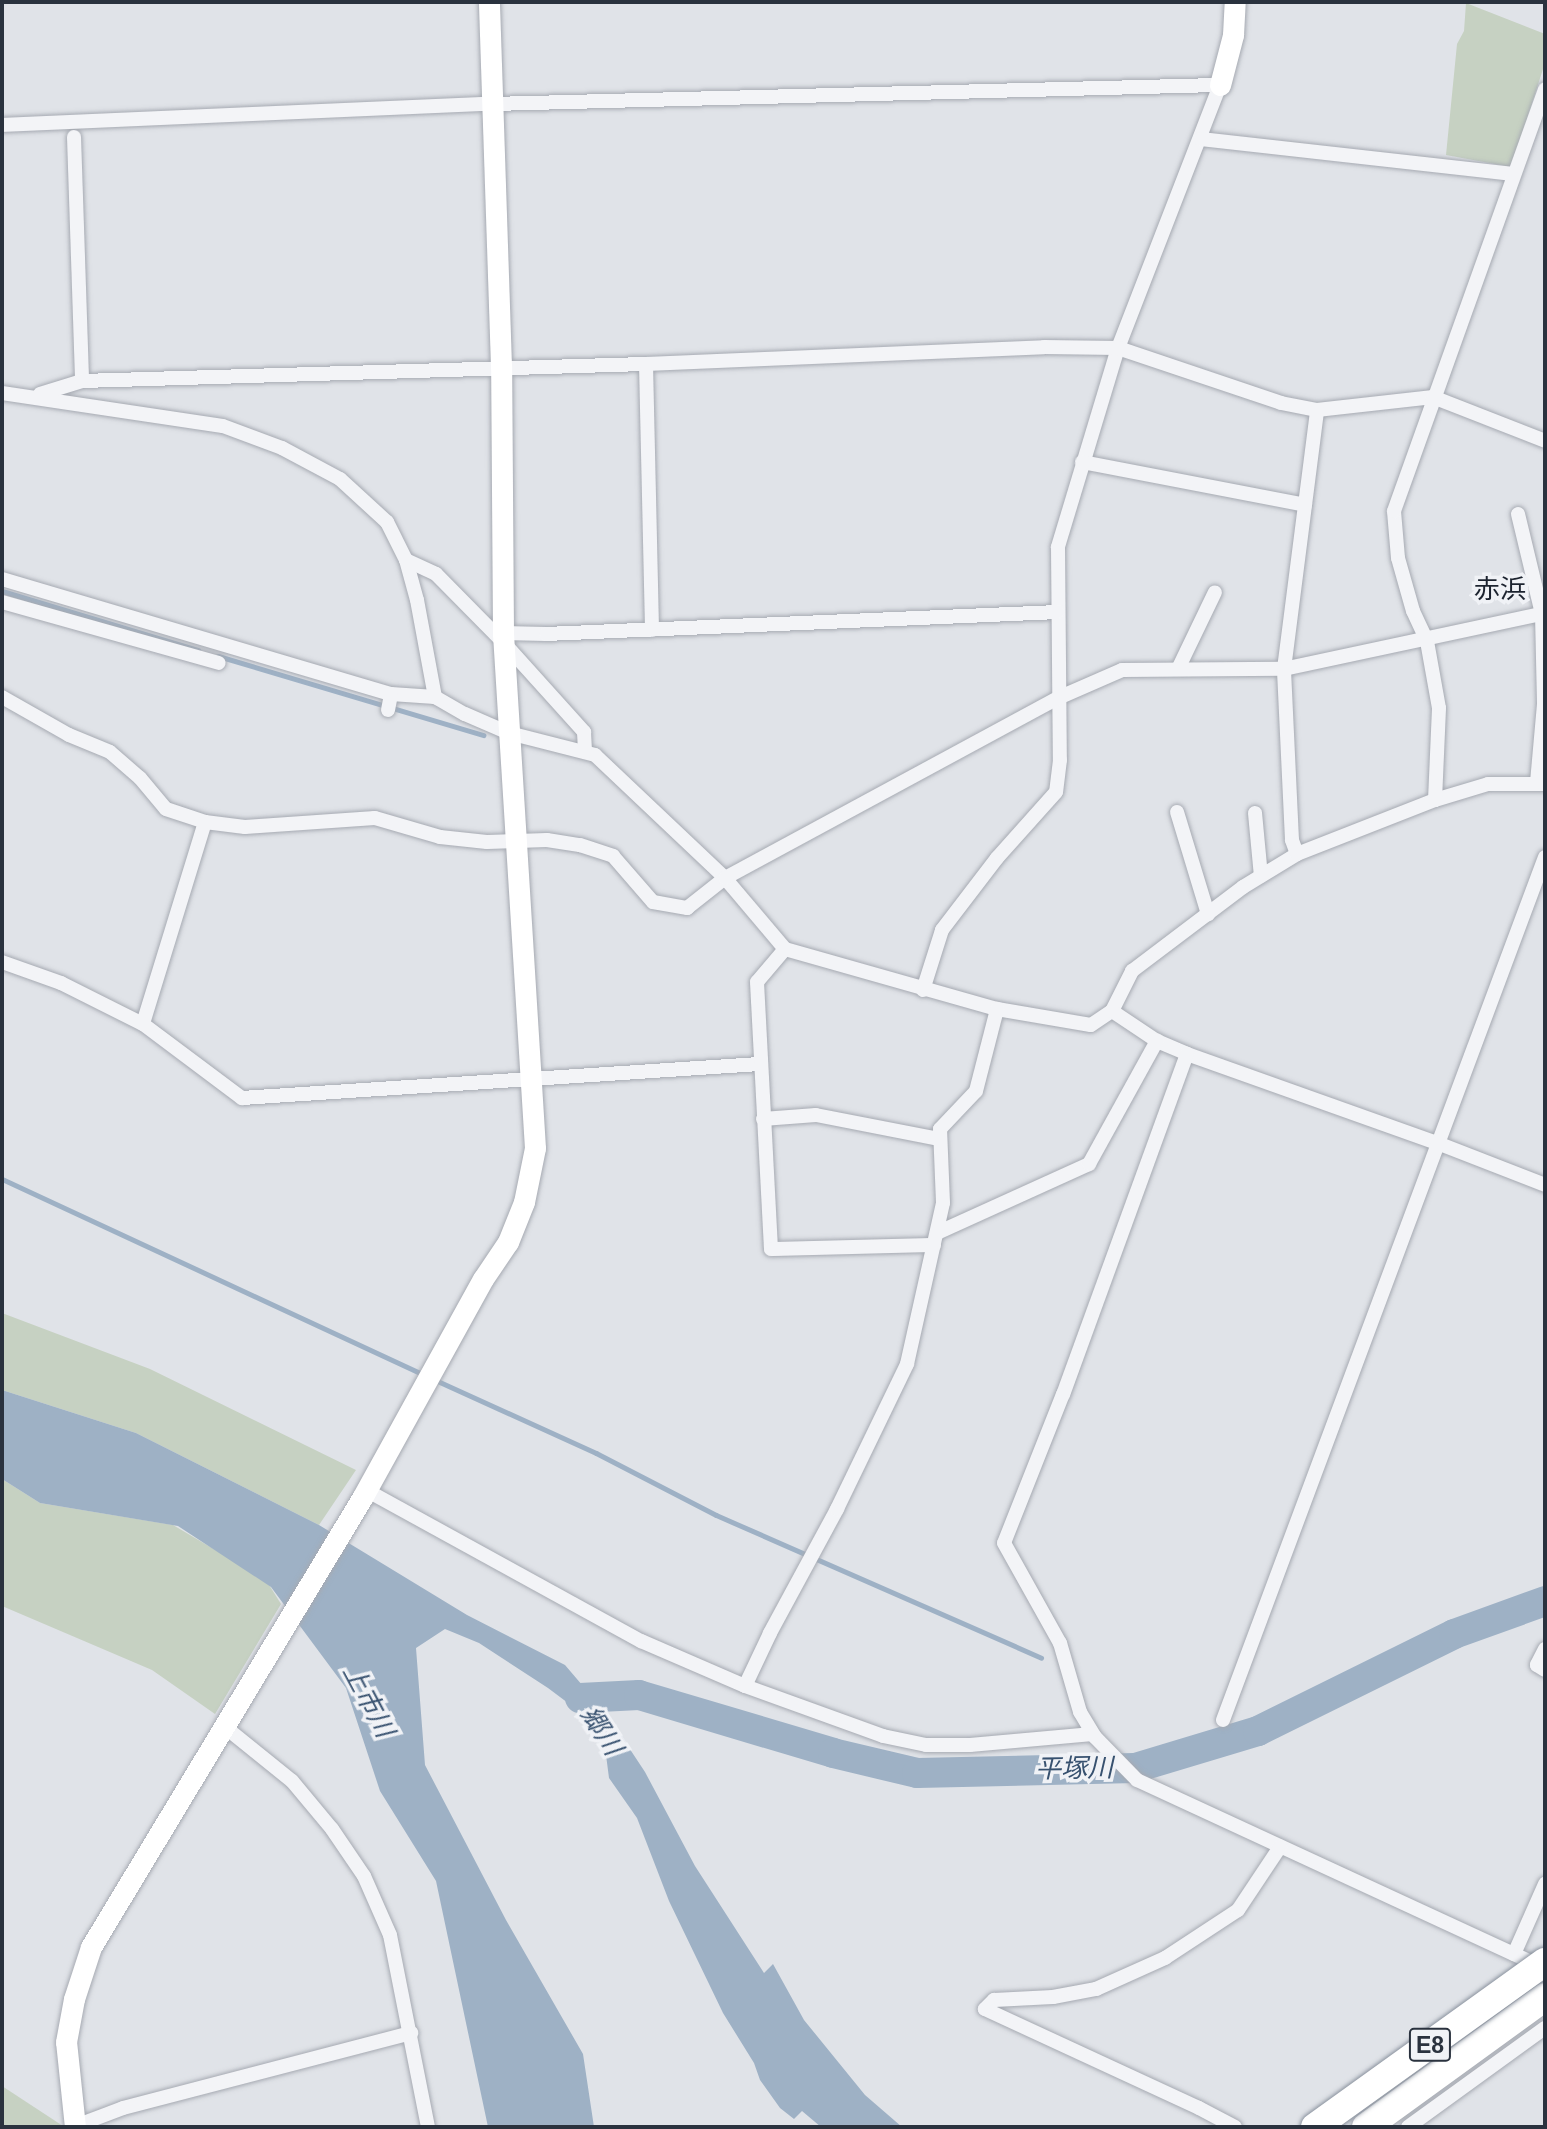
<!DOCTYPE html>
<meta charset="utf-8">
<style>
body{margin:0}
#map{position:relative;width:1547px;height:2129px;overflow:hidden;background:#e0e3e8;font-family:Helvetica,"Noto Sans JP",sans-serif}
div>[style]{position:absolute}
.green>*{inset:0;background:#c6d1c2}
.water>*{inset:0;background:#9eb1c5}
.stream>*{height:5px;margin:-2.5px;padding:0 2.5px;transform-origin:2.5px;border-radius:2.5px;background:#9eb1c5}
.river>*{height:30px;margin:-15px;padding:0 15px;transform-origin:15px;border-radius:15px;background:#9eb1c5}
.roads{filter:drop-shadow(0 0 2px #a6aab2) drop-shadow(0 0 2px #a6aab2)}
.street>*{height:14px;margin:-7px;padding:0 7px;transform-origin:7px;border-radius:7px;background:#f3f4f7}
.secondary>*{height:21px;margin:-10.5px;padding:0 10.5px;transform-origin:10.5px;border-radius:10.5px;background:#fff}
.highway>*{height:28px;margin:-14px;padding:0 14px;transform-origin:14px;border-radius:14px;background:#fff}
.bridges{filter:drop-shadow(0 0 2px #89919d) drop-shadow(0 0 2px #89919d)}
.highway-bridge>*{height:28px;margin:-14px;padding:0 14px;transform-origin:14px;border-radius:14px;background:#fff}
span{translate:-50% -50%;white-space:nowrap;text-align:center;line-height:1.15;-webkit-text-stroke:7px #f0f2f6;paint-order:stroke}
.shield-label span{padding:2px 5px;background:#f0f2f6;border:2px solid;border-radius:5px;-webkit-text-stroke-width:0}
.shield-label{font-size:23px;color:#2a323e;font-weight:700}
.neighbourhood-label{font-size:26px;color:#1c232f}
.water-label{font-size:26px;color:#37516f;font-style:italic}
.frame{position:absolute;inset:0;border:4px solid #2a323e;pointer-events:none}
</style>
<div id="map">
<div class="green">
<i style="clip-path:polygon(1466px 3px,1545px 34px,1545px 63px,1511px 167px,1446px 155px,1457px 44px,1464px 31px)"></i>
<i style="clip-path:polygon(2px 1313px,150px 1369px,356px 1470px,319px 1525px,136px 1433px,2px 1390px)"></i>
<i style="clip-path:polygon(2px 1479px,40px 1503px,173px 1525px,266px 1580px,281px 1604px,215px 1714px,152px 1670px,2px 1606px)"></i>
<i style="clip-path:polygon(2px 2086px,63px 2126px,63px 2127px,2px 2127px)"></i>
</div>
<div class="water">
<i style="clip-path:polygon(2px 1390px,136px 1433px,319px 1525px,467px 1615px,565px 1665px,606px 1713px,645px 1772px,695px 1866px,764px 1973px,773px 1964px,804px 2020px,865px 2095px,902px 2127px,821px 2127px,802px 2111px,794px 2119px,780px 2108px,760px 2080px,754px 2063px,723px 2013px,669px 1901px,637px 1818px,609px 1778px,606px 1755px,599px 1736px,576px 1709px,548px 1688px,479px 1643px,445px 1629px,416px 1648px,425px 1765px,506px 1920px,583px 2054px,594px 2127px,488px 2127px,436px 1881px,380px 1791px,346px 1688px,271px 1587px,178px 1526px,40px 1503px,2px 1479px)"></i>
</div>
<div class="stream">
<i style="left:2px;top:591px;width:205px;rotate:16.8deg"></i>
<i style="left:218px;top:656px;width:277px;rotate:16.6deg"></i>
<i style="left:2px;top:1179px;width:465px;rotate:24.9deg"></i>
<i style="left:433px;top:1379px;width:179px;rotate:24.4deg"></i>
<i style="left:596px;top:1453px;width:135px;rotate:27.3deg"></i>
<i style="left:716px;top:1515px;width:355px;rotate:23.7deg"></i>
</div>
<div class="river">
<i style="left:580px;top:1698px;width:59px;rotate:-2.9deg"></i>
<i style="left:639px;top:1695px;width:202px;rotate:16.6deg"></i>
<i style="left:833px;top:1753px;width:86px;rotate:13.4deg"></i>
<i style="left:917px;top:1773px;width:218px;rotate:-1.3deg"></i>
<i style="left:1135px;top:1768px;width:128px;rotate:-16.7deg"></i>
<i style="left:1258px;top:1731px;width:219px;rotate:-26.3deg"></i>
<i style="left:1454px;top:1634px;width:97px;rotate:-19.9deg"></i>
</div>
<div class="roads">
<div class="street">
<i style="left:2px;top:125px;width:490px;rotate:-2.5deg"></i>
<i style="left:492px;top:104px;width:728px;rotate:-1.5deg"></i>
<i style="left:1220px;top:85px;width:282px;rotate:111.2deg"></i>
<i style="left:1118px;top:348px;width:208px;rotate:106.8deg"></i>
<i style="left:1058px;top:547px;width:213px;rotate:89.5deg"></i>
<i style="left:1060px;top:760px;width:32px;rotate:97deg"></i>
<i style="left:1056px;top:792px;width:89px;rotate:131.8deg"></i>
<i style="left:997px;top:858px;width:91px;rotate:127.4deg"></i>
<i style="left:942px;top:930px;width:63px;rotate:107.6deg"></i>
<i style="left:74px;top:137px;width:244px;rotate:88.1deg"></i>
<i style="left:1201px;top:139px;width:314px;rotate:6.4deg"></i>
<i style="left:646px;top:364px;width:266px;rotate:88.7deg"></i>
<i style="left:2px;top:393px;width:223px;rotate:8.5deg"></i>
<i style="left:223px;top:426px;width:63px;rotate:20.4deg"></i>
<i style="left:282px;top:448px;width:66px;rotate:28.1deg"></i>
<i style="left:340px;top:479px;width:64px;rotate:42.5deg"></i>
<i style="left:387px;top:522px;width:42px;rotate:63.4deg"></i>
<i style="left:406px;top:560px;width:41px;rotate:74.6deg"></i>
<i style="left:417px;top:600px;width:99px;rotate:79.5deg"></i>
<i style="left:435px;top:697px;width:34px;rotate:30deg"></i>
<i style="left:465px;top:714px;width:48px;rotate:23.4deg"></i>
<i style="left:509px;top:733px;width:89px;rotate:14.3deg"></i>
<i style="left:595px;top:755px;width:179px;rotate:43.4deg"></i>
<i style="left:725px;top:878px;width:93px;rotate:49.8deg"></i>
<i style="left:785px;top:949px;width:220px;rotate:15.8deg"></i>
<i style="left:997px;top:1009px;width:95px;rotate:9.7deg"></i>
<i style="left:1091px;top:1025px;width:25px;rotate:-34deg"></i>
<i style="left:1112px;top:1011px;width:45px;rotate:-63.4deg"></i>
<i style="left:1132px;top:971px;width:139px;rotate:-37.1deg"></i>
<i style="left:1243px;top:887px;width:63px;rotate:-31.4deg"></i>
<i style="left:1297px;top:854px;width:148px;rotate:-21.4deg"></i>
<i style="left:1435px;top:800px;width:55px;rotate:-16.8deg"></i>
<i style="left:1488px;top:784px;width:57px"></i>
<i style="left:40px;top:394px;width:44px;rotate:-17.2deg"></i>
<i style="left:82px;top:381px;width:564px;rotate:-1.73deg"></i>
<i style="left:646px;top:364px;width:398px;rotate:-2.4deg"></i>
<i style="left:1044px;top:347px;width:74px;rotate:0.8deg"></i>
<i style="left:1118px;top:348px;width:172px;rotate:18.6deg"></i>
<i style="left:1281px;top:403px;width:37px;rotate:11deg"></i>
<i style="left:1317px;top:410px;width:117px;rotate:-6.4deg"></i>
<i style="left:1433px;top:397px;width:120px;rotate:21.4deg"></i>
<i style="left:1082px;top:462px;width:227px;rotate:10.9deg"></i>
<i style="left:1518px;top:514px;width:103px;rotate:76.5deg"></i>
<i style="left:1542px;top:614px;width:90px;rotate:88.7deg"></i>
<i style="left:1544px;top:704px;width:78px;rotate:95.1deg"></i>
<i style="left:406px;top:560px;width:33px;rotate:25deg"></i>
<i style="left:436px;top:574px;width:97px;rotate:45.4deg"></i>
<i style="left:504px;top:643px;width:120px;rotate:48deg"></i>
<i style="left:584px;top:732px;width:20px;rotate:87deg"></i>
<i style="left:2px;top:579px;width:406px;rotate:16.5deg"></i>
<i style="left:391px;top:694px;width:44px;rotate:3.9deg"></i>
<i style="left:2px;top:602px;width:225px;rotate:15.7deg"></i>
<i style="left:503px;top:633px;width:43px;rotate:1.3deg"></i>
<i style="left:546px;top:634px;width:512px;rotate:-2.46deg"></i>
<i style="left:1178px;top:669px;width:85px;rotate:-64.3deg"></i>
<i style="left:2px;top:697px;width:77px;rotate:29.6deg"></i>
<i style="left:69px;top:735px;width:44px;rotate:22.5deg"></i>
<i style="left:110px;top:752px;width:40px;rotate:41deg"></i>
<i style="left:140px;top:778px;width:40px;rotate:50deg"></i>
<i style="left:166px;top:809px;width:41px;rotate:18.4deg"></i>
<i style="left:205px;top:822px;width:40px;rotate:7.1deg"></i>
<i style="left:245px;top:827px;width:130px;rotate:-4deg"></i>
<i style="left:375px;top:818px;width:68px;rotate:16.3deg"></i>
<i style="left:440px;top:837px;width:47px;rotate:6.1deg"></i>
<i style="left:487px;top:842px;width:60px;rotate:-1.9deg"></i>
<i style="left:547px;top:840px;width:33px;rotate:9deg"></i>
<i style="left:580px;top:845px;width:35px;rotate:18deg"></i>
<i style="left:613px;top:856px;width:61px;rotate:49deg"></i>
<i style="left:653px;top:902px;width:35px;rotate:10deg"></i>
<i style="left:687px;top:908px;width:48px;rotate:-38.3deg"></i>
<i style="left:725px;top:878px;width:379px;rotate:-28.4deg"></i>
<i style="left:1058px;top:698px;width:70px;rotate:-23.6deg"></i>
<i style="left:1122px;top:670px;width:162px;rotate:-0.4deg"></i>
<i style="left:1284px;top:669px;width:267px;rotate:-12.1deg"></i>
<i style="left:388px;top:710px;width:16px;rotate:-79deg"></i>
<i style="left:1435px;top:800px;width:92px;rotate:-87.5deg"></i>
<i style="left:1439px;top:708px;width:68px;rotate:-100.2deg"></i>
<i style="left:1427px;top:641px;width:33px;rotate:-115deg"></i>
<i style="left:1413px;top:611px;width:55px;rotate:-105.8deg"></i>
<i style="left:1398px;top:558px;width:47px;rotate:-94.9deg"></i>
<i style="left:1394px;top:511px;width:448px;rotate:-70.3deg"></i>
<i style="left:1177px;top:812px;width:107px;rotate:73.1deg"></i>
<i style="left:1255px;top:813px;width:63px;rotate:84.6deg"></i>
<i style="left:205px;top:822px;width:211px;rotate:107.1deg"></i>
<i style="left:143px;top:1024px;width:124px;rotate:36.8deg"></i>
<i style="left:242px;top:1098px;width:519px;rotate:-3.76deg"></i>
<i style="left:1297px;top:854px;width:15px;rotate:-110deg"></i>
<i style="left:1292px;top:840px;width:171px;rotate:-92.7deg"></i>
<i style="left:1284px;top:669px;width:261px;rotate:-82.7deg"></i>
<i style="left:785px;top:949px;width:43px;rotate:130.3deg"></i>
<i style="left:757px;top:982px;width:267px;rotate:87deg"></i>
<i style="left:771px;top:1249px;width:163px;rotate:-1.4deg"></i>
<i style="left:2px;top:962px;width:63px;rotate:19.6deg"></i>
<i style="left:61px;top:983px;width:92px;rotate:26.6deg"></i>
<i style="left:1112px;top:1011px;width:54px;rotate:33.7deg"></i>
<i style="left:1157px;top:1041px;width:33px;rotate:23deg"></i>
<i style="left:1187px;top:1054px;width:269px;rotate:19.6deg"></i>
<i style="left:1440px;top:1144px;width:113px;rotate:21.3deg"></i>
<i style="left:1187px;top:1054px;width:362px;rotate:110deg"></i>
<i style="left:1063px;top:1394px;width:160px;rotate:111.6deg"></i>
<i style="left:1004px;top:1543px;width:115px;rotate:60.8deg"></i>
<i style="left:1060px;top:1643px;width:72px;rotate:73.8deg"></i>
<i style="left:1080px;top:1712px;width:29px;rotate:59deg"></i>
<i style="left:1095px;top:1737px;width:60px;rotate:45.7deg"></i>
<i style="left:1137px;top:1780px;width:445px;rotate:24.8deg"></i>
<i style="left:763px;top:1119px;width:53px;rotate:-4.3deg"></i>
<i style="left:816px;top:1115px;width:126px;rotate:11deg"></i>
<i style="left:937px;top:1233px;width:167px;rotate:-24.4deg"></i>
<i style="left:1089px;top:1164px;width:141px;rotate:-61.1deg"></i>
<i style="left:366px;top:1490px;width:314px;rotate:28.8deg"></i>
<i style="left:641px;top:1641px;width:113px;rotate:23.4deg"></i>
<i style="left:745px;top:1686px;width:59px;rotate:-64.7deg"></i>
<i style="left:770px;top:1633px;width:141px;rotate:-61.6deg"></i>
<i style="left:837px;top:1509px;width:161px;rotate:-64.2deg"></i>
<i style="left:907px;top:1364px;width:165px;rotate:-77.4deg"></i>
<i style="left:943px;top:1203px;width:74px;rotate:-92.3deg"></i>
<i style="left:940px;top:1129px;width:52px;rotate:-46.5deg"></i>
<i style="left:976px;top:1091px;width:85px;rotate:-75.6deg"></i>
<i style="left:1545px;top:1649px;width:18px;rotate:117deg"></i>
<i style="left:1537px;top:1665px;width:9px;rotate:32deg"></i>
<i style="left:745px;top:1686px;width:147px;rotate:19.9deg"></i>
<i style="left:883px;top:1736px;width:44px;rotate:11.8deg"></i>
<i style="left:926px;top:1745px;width:44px"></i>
<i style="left:970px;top:1745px;width:123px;rotate:-5.1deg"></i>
<i style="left:1223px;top:1720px;width:921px;rotate:-69.54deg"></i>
<i style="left:225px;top:1727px;width:86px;rotate:38.9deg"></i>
<i style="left:292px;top:1781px;width:62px;rotate:50.2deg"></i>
<i style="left:332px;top:1829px;width:57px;rotate:55.8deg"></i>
<i style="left:364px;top:1876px;width:64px;rotate:66.2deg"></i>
<i style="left:390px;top:1935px;width:196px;rotate:78.8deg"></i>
<i style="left:1514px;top:1954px;width:77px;rotate:-66.1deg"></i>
<i style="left:73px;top:2127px;width:53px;rotate:-20.8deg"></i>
<i style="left:123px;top:2108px;width:298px;rotate:-14.6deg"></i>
<i style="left:1235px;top:2127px;width:41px;rotate:-152.2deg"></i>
<i style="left:1199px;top:2108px;width:236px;rotate:-155.2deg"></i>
<i style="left:985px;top:2009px;width:13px;rotate:-45deg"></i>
<i style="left:994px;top:2000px;width:59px;rotate:-2.9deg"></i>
<i style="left:1053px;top:1997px;width:44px;rotate:-10.5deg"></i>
<i style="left:1096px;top:1989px;width:76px;rotate:-24.2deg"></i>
<i style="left:1165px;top:1958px;width:87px;rotate:-33.3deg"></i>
<i style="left:1238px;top:1910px;width:76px;rotate:-56.3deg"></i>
<i style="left:1408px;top:2127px;width:169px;rotate:-35.9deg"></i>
</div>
<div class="secondary">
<i style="left:1220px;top:85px;width:52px;rotate:-75.4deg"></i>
<i style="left:1233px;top:35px;width:33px;rotate:-87deg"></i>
<i style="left:75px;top:2127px;width:85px;rotate:-96deg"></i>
<i style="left:66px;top:2042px;width:44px;rotate:-79.5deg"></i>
<i style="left:74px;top:1999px;width:55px;rotate:-71.9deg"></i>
<i style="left:91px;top:1947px;width:524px;rotate:-58.89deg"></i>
<i style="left:362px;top:1498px;width:250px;rotate:-61.1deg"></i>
<i style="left:483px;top:1279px;width:45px;rotate:-56deg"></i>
<i style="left:508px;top:1242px;width:43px;rotate:-68.2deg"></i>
<i style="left:524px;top:1202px;width:55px;rotate:-78.5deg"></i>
<i style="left:535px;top:1148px;width:516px;rotate:-93.56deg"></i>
<i style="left:503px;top:633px;width:267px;rotate:-90.4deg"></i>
<i style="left:501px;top:366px;width:364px;rotate:-91.9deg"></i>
</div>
<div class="highway">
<i style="left:1366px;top:2127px;width:221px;rotate:-36deg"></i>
</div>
</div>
<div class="bridges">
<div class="highway-bridge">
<i style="left:1315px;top:2127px;width:283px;rotate:-35.7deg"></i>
</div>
</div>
<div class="shield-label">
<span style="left:1430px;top:2045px">E8</span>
</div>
<div class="neighbourhood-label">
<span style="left:1500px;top:590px">赤浜</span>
</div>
<div class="water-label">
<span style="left:368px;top:1701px;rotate:62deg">上市川</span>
<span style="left:601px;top:1731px;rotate:57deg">郷川</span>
<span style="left:1074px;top:1769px;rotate:-1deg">平塚川</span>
</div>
<div class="frame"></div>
</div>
